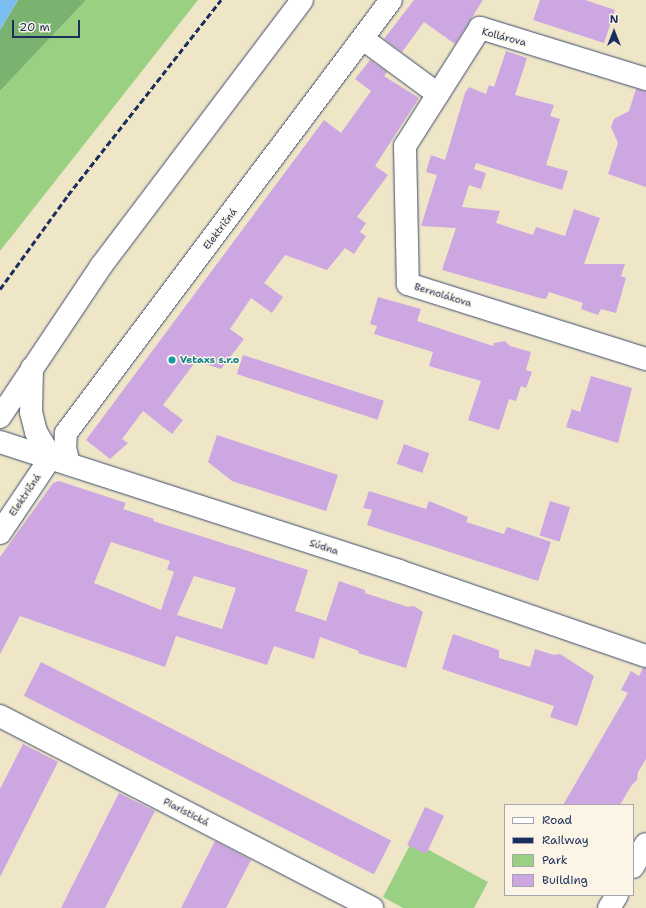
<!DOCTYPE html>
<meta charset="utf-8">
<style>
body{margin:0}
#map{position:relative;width:646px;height:908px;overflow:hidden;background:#efe6c8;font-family:"Shantell Sans",sans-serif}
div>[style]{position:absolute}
.green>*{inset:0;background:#99d082}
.forest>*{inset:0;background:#7ab270}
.water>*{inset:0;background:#7bbef1}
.building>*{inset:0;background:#cda7e1;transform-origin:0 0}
.roads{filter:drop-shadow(0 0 1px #3b4a6e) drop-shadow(0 0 1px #3b4a6e)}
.minor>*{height:22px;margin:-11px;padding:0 11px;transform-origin:11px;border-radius:11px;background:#fff}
.major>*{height:22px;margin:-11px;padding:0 11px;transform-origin:11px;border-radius:11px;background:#fff}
.rail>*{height:3px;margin-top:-1.5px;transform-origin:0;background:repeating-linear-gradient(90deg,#1b2f5e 0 6px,transparent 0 9px)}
.dots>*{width:11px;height:11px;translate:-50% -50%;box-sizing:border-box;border:2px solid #fcf5e5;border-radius:50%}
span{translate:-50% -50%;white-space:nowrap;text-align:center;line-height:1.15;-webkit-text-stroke:3px #fcf5e5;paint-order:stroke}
.street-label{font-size:10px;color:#1b2f5e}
.culture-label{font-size:10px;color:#0d838f;font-weight:700}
.left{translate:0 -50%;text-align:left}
.legend{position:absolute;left:504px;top:804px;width:130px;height:92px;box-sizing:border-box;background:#fcf5e5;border:1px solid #a2a6af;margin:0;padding:5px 7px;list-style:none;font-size:12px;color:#1b2f5e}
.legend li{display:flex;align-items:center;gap:8px;height:20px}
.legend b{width:20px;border:1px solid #a2a6af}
.north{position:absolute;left:594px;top:12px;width:40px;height:40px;-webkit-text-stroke:3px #fcf5e5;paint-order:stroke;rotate:0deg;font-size:11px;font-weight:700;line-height:16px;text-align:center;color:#1b2f5e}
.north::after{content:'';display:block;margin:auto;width:14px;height:18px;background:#1b2f5e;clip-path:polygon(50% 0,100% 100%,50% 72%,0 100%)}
.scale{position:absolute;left:12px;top:20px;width:68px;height:18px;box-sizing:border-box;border:2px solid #1b2f5e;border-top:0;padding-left:5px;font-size:12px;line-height:14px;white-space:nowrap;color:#1b2f5e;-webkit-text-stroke:3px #fcf5e5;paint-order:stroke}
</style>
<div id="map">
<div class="green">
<i style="clip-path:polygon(86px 0,198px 0,0 251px,0 91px)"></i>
<i style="clip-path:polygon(412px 841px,488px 882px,474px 908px,403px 908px,383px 897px)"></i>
</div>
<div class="forest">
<i style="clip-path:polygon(18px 0,86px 0,0 91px,0 30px)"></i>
</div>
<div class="water">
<i style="clip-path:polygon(0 0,18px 0,0 30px)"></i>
</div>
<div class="building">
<i style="clip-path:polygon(414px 0,483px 0,455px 44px,424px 22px,402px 52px,384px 39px)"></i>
<i style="clip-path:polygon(540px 0,585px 0,615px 10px,604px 43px,533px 20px)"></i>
<i style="clip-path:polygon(506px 51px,527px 58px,515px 95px,554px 105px,550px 116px,560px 119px,546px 165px,568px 171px,562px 190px,476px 163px,474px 169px,486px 173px,481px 189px,469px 185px,462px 207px,500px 211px,496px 223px,533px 235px,536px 227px,565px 236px,574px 209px,600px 218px,584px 264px,625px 264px,621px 276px,626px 278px,616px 313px,601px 309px,598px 315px,581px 309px,583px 303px,549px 292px,546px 299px,540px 298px,442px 270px,456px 228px,421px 226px,437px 175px,426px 172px,431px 155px,445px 160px,465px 93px,469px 87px,486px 94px,489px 85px,494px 87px)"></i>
<i style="clip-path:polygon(370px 60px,387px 72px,384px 76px,419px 98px,375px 166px,388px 175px,357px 217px,366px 223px,360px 232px,366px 236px,354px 254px,345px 248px,327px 270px,285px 255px,264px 283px,283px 297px,272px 313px,251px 298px,230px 329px,244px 339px,221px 369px,196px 361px,163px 405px,183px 420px,172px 434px,143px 411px,122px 439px,128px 443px,110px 459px,86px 440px,324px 120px,341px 133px,371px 91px,355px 79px)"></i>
<i style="clip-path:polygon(636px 89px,646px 91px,646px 187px,608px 174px,618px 143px,611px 127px,614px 119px,629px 111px)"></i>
<i style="clip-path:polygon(378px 297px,421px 309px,417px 321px,493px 346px,494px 343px,505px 341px,510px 346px,531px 352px,526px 370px,532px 372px,526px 388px,521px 386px,516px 401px,509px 399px,499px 430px,468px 420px,481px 381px,429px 366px,433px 352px,374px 334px,377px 326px,370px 324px)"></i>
<i style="left:243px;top:355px;width:148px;height:20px;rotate:18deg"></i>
<i style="clip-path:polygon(591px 376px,632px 388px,618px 443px,566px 427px,572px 409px,580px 412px)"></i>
<i style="clip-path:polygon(217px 435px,338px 475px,326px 511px,232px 481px,208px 462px)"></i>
<i style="left:404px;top:444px;width:27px;height:21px;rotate:20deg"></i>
<i style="clip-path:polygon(evenodd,59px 481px,126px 503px,123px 509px,154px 519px,153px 521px,308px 570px,295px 611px,326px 621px,339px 581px,365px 590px,365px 593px,408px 607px,414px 606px,423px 612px,406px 668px,358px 653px,359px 651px,320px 637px,314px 659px,274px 646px,267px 665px,176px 636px,165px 667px,20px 616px,0 654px,0 557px,53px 483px,59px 481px,111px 542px,170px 561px,167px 569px,174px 572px,161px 610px,94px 583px,111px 542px,59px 481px,194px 576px,236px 588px,222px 629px,177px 615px,194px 576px)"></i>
<i style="clip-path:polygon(369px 491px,426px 509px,429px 501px,468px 517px,466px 522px,504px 534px,507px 527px,551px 542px,538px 581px,367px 525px,372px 510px,363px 508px)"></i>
<i style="left:550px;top:501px;width:21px;height:36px;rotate:17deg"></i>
<i style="clip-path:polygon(453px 634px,499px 650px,499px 658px,530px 667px,535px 649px,554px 655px,560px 654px,594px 676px,577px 726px,550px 717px,554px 706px,442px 669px)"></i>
<i style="left:41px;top:662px;width:393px;height:38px;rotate:27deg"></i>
<i style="clip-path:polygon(643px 668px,646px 668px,646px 759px,638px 772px,637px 780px,631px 786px,620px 805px,563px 805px,628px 693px,621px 690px,631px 671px,639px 676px)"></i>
<i style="clip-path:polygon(23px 744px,58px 762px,0 877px,0 789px)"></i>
<i style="clip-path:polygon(119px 793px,155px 811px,105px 908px,61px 908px)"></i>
<i style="left:425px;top:807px;width:21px;height:42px;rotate:25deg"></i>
<i style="clip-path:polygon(215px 841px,251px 860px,226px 908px,181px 908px)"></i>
</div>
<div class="roads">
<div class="minor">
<i style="left:363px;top:39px;width:93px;rotate:36.3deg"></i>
<i style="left:646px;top:79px;width:174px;rotate:-162.9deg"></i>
<i style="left:480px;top:28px;width:140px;rotate:122.4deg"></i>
<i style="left:405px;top:146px;width:138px;rotate:88.8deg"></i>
<i style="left:408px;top:284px;width:250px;rotate:17.5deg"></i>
<i style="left:32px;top:368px;width:44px;rotate:91.3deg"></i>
<i style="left:31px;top:412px;width:21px;rotate:76deg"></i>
<i style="left:36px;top:432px;width:29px;rotate:59deg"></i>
<i style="left:0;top:442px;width:419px;rotate:17.9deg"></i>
<i style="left:399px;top:571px;width:261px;rotate:19deg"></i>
<i style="left:69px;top:464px;width:16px;rotate:-104deg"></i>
<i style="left:65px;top:448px;width:15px;rotate:-86deg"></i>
<i style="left:66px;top:433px;width:541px;rotate:-53.11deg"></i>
<i style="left:0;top:533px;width:92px;rotate:-56.1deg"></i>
<i style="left:0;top:716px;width:419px;rotate:27.3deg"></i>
<i style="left:633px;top:867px;width:26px;rotate:-61deg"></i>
<i style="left:609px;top:908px;width:15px;rotate:-58deg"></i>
</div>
<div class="major">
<i style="left:0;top:417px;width:182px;rotate:-56.2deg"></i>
<i style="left:101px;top:266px;width:333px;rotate:-52.9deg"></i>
</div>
</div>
<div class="rail">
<i style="left:0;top:289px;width:116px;rotate:-54.1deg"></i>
<i style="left:68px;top:195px;width:248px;rotate:-51.9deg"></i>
</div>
<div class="dots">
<i style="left:172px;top:360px;background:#0f9aa8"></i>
</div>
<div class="street-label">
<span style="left:504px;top:37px;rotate:15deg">Kollárova</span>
<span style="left:220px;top:229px;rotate:-53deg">Električná</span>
<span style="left:443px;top:295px;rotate:17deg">Bernolákova</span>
<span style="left:25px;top:495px;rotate:-56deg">Električná</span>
<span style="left:324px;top:547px;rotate:18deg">Súdna</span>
<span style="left:186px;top:812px;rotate:27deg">Piaristická</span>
</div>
<div class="culture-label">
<span class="left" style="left:180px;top:360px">Vetaxs s.r.o</span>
</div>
<ul class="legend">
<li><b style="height:5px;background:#fff"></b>Road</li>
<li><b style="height:5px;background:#1b2f5e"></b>Railway</li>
<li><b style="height:11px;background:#99d082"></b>Park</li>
<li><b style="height:11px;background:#cda7e1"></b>Building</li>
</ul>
<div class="north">N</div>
<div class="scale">20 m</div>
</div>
